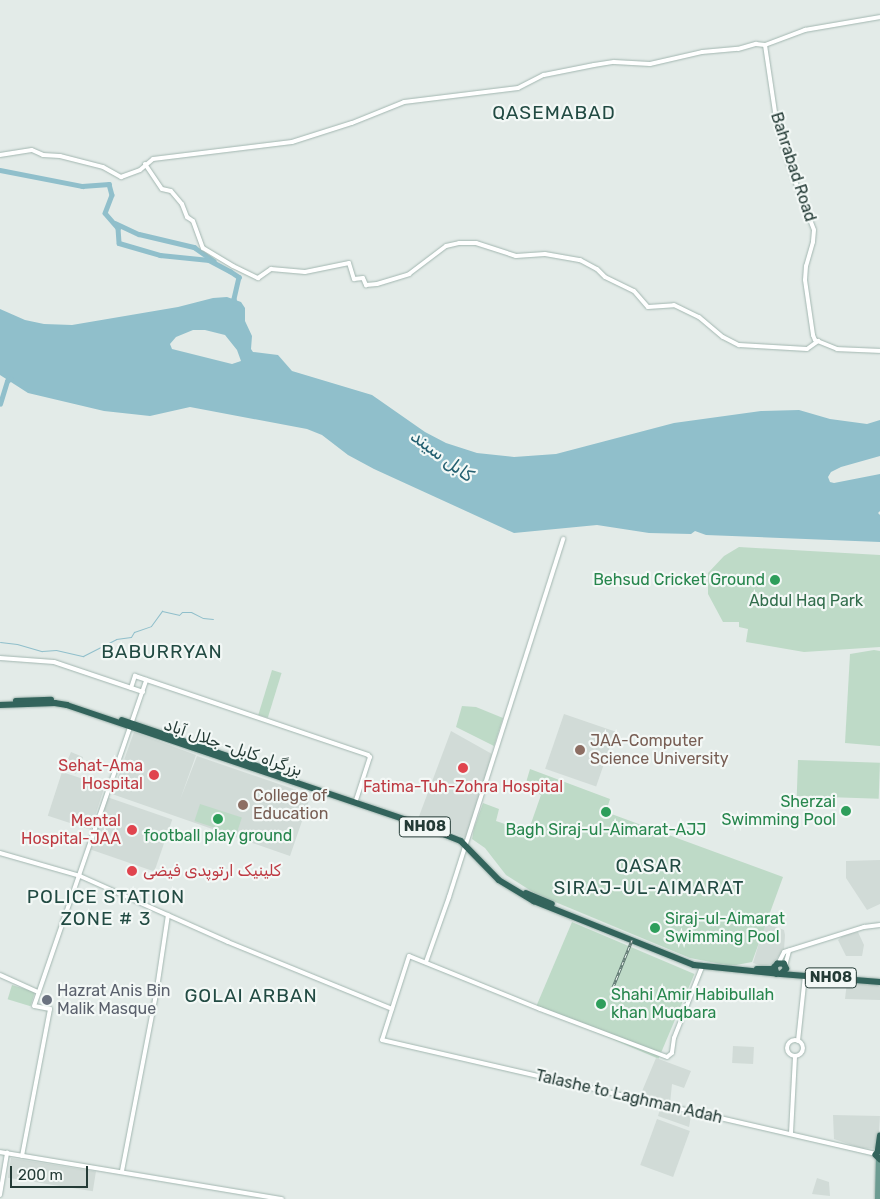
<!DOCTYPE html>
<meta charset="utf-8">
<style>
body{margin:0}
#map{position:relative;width:880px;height:1199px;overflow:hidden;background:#e3ebe8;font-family:Rubik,Cairo,sans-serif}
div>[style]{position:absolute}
.built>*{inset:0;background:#d1dbd7;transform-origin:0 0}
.green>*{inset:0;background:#bedac7;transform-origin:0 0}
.water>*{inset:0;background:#90bfcb}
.stream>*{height:1px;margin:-0.5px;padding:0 0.5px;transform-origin:0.5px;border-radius:0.5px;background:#90bfcb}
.river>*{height:4.5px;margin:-2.25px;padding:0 2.25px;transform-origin:2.25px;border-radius:2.25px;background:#90bfcb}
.roads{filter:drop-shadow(0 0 1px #a2b6b0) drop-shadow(0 0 1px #a2b6b0)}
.secondary>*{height:4px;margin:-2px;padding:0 2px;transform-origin:2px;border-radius:2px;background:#fff}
.secondary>.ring{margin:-2px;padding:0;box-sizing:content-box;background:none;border:4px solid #fff;border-radius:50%}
.primary>*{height:4.5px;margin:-2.25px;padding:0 2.25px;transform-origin:2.25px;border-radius:2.25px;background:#6c9c92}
.highway>*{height:5.5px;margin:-2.75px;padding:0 2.75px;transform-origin:2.75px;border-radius:2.75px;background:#33645c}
.rail>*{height:3px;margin-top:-1.5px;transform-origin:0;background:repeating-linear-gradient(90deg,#f3f8f6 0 4px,#5f7671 0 8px);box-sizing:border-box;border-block:1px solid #5f7671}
.dots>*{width:14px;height:14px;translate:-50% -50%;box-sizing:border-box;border:2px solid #f3f8f6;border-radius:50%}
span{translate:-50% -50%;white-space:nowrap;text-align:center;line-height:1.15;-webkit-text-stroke:4.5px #f3f8f6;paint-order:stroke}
.shield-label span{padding:1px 4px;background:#f3f8f6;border:1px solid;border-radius:4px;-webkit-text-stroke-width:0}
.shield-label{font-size:15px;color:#243b36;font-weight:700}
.street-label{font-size:16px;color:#243b36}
.leisure-label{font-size:16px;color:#27864d}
.right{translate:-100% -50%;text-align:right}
.left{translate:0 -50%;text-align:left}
.park-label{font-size:16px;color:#326d4c}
.education-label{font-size:16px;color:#785e54}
.health-label{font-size:16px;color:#be3a42}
.worship-label{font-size:16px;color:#5b616d}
.water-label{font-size:18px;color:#246071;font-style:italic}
.quarter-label{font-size:19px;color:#224b43;letter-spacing:1px}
.scale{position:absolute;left:10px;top:1166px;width:78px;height:22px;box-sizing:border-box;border:2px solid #243b36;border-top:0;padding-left:6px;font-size:15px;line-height:18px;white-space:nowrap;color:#243b36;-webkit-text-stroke:4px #f3f8f6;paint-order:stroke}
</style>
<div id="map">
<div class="built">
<i style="left:564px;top:714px;width:54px;height:58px;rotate:19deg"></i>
<i style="clip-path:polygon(451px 731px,492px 754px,467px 838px,418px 819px)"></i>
<i style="clip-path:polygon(134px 732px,196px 755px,180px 800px,197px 756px,311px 795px,290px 856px,112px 794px)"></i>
<i style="left:71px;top:752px;width:13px;height:18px;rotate:23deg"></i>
<i style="left:62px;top:772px;width:45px;height:46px;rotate:18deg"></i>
<i style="left:107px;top:797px;width:69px;height:55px;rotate:19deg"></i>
<i style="clip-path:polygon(880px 860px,880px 904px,867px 910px,846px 878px,846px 861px)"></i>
<i style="clip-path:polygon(765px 923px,784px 930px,785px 935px,784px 950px,772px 964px,762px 966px,753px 963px)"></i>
<i style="clip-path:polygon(858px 932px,864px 945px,862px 956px,846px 956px,838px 940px,845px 934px)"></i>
<i style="clip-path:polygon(847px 982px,876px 984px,880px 987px,880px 1000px,845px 999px)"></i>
<i style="left:733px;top:1046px;width:21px;height:17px;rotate:3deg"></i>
<i style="clip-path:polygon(656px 1058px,691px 1071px,684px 1088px,672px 1084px,670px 1104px,651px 1097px,640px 1096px)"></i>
<i style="clip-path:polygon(660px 1109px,691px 1116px,689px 1127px,658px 1116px)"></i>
<i style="clip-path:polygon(833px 1115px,880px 1116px,878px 1149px,860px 1148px,834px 1139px)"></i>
<i style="left:657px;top:1119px;width:35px;height:49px;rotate:20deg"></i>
<i style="left:11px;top:1158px;width:86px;height:20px;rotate:9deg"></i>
<i style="clip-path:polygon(817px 1178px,829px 1182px,830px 1196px,812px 1194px)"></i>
</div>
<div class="green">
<i style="clip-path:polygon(739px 547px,880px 555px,880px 647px,804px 652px,746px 642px,748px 629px,739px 627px,739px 622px,723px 622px,708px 594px,708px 573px,724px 556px)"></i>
<i style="clip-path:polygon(874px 650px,880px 651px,880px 746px,845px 743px,850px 654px)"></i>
<i style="left:272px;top:670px;width:10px;height:47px;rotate:17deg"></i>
<i style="clip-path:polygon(462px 706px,476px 707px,503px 718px,494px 746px,456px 727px)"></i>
<i style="left:798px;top:760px;width:82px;height:36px;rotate:2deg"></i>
<i style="clip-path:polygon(530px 769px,610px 799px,606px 812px,783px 877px,752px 962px,731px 966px,690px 958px,536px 894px,506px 875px,485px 848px,472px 839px,474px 828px,483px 803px,499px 809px,496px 821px,528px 832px,541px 795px,525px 786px)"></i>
<i style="left:200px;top:804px;width:44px;height:18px;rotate:18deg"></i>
<i style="left:572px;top:922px;width:133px;height:92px;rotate:23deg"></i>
<i style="left:12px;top:985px;width:24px;height:15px;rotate:17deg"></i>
</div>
<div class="water">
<i style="clip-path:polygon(evenodd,227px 297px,241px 302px,245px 308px,245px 321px,252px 336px,251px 349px,253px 352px,278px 355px,292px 371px,372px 395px,425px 432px,446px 443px,477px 453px,514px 457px,556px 454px,674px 423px,761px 411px,799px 410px,830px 419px,867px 424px,880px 420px,880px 456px,841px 467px,831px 472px,828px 477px,830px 482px,834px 483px,880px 474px,880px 511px,878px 513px,880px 515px,880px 542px,706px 535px,695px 531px,691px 534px,649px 533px,597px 525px,514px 533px,374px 469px,348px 455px,322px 435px,307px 429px,190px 407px,150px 416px,104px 411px,28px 393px,0 375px,0 309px,25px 320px,44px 324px,72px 325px,178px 307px,213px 298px,227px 297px,193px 330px,205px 330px,225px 335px,237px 350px,241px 361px,232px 364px,172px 349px,170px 344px,176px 337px,193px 330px)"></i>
</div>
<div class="stream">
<i style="left:0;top:642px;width:17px;rotate:7deg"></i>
<i style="left:17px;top:644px;width:26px;rotate:16deg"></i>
<i style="left:42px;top:651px;width:14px;rotate:-4deg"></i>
<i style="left:56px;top:650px;width:28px;rotate:13deg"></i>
<i style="left:83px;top:656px;width:37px;rotate:-27deg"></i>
<i style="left:116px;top:639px;width:15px;rotate:-8deg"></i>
<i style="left:131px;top:637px;width:6px;rotate:-59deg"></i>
<i style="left:134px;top:632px;width:18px;rotate:-19deg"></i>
<i style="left:151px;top:626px;width:19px;rotate:-54deg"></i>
<i style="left:162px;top:611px;width:17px;rotate:13deg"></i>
<i style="left:179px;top:615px;width:4px;rotate:-45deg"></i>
<i style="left:182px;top:612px;width:9px"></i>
<i style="left:191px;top:612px;width:13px;rotate:27deg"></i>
<i style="left:203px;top:618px;width:10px;rotate:6deg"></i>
</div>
<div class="river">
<i style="left:0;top:170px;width:84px;rotate:11deg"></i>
<i style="left:82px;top:186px;width:27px;rotate:-4deg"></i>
<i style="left:109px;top:184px;width:11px;rotate:75deg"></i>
<i style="left:112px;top:195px;width:19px;rotate:111deg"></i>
<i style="left:105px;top:213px;width:20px;rotate:49deg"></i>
<i style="left:118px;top:228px;width:15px;rotate:86deg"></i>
<i style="left:119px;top:243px;width:43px;rotate:16.3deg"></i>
<i style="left:160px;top:255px;width:49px;rotate:5.8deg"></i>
<i style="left:209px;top:260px;width:24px;rotate:28deg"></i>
<i style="left:230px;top:271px;width:11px;rotate:34deg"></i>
<i style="left:239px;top:277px;width:23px;rotate:103deg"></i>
<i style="left:234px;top:299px;width:4px;rotate:76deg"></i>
<i style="left:115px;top:223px;width:26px;rotate:25deg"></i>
<i style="left:139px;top:234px;width:57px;rotate:13.3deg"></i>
<i style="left:194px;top:247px;width:24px;rotate:35deg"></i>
<i style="left:0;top:404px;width:24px;rotate:-73deg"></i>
<i style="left:7px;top:381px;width:4px;rotate:-34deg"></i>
</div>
<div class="roads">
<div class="secondary">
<i style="left:765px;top:45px;width:81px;rotate:81.5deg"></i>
<i style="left:777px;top:125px;width:45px;rotate:73.2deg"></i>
<i style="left:790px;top:168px;width:66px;rotate:68.8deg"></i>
<i style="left:814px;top:230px;width:12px;rotate:95deg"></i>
<i style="left:813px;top:242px;width:25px;rotate:106deg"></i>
<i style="left:806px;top:266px;width:14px;rotate:94deg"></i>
<i style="left:805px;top:280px;width:56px;rotate:81.7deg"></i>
<i style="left:813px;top:335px;width:5px;rotate:68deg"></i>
<i style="left:815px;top:340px;width:24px;rotate:22deg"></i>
<i style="left:837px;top:349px;width:43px;rotate:2.7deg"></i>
<i style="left:765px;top:45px;width:43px;rotate:-20.6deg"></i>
<i style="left:805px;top:30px;width:76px;rotate:-9.8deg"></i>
<i style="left:0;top:155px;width:32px;rotate:-9deg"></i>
<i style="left:32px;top:150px;width:12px;rotate:24deg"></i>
<i style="left:43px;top:155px;width:17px;rotate:3deg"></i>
<i style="left:60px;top:156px;width:44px;rotate:14.3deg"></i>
<i style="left:103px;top:167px;width:21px;rotate:29deg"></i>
<i style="left:121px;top:177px;width:20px;rotate:-20deg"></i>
<i style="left:140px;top:170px;width:17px;rotate:-40deg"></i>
<i style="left:153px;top:159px;width:140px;rotate:-7deg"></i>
<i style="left:292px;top:142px;width:63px;rotate:-17.6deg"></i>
<i style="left:352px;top:123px;width:56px;rotate:-22deg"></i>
<i style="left:404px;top:102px;width:115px;rotate:-7deg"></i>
<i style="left:518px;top:88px;width:29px;rotate:-27deg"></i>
<i style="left:544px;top:75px;width:51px;rotate:-11.3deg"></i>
<i style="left:594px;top:65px;width:20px;rotate:-9deg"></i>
<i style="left:614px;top:62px;width:36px;rotate:3deg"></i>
<i style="left:650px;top:64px;width:53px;rotate:-13deg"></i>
<i style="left:702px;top:52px;width:36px;rotate:-5deg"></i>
<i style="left:738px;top:49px;width:19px;rotate:-16deg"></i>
<i style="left:756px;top:44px;width:9px;rotate:6deg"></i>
<i style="left:145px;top:164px;width:30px;rotate:56deg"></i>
<i style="left:162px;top:189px;width:9px;rotate:13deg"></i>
<i style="left:171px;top:191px;width:17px;rotate:50deg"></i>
<i style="left:182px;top:204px;width:14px;rotate:69deg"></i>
<i style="left:187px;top:217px;width:7px;rotate:34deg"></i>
<i style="left:193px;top:221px;width:29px;rotate:70deg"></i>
<i style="left:203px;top:248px;width:35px;rotate:31deg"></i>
<i style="left:233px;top:266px;width:28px;rotate:26deg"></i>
<i style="left:258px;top:278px;width:16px;rotate:-35deg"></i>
<i style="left:271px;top:269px;width:34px;rotate:5deg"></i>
<i style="left:305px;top:272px;width:45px;rotate:-11.6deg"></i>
<i style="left:349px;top:263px;width:17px;rotate:73deg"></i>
<i style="left:354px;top:279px;width:9px;rotate:-6deg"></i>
<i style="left:363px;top:278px;width:8px;rotate:67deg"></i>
<i style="left:366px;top:285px;width:11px;rotate:-5deg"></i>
<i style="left:377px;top:284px;width:34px;rotate:-17deg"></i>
<i style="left:409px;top:274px;width:46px;rotate:-37.1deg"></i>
<i style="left:446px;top:246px;width:13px;rotate:-13deg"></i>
<i style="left:459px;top:243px;width:17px"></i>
<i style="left:476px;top:243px;width:42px;rotate:18deg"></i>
<i style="left:516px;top:256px;width:29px;rotate:-4deg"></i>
<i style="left:545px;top:254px;width:36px;rotate:10deg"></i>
<i style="left:580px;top:260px;width:19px;rotate:28deg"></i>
<i style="left:597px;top:269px;width:11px;rotate:45deg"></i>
<i style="left:605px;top:277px;width:32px;rotate:26deg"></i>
<i style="left:634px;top:291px;width:21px;rotate:49deg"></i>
<i style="left:648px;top:307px;width:26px;rotate:-4deg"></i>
<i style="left:674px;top:305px;width:28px;rotate:26deg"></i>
<i style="left:699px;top:317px;width:31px;rotate:40deg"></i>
<i style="left:723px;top:337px;width:18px;rotate:27deg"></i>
<i style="left:739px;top:345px;width:68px;rotate:3.4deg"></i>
<i style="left:807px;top:349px;width:14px;rotate:-36deg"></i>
<i style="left:0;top:658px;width:54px;rotate:4.2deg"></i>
<i style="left:54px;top:662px;width:94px;rotate:18.6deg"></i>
<i style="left:131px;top:688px;width:13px;rotate:-72deg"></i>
<i style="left:135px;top:676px;width:246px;rotate:18.7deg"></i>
<i style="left:368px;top:755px;width:3px;rotate:45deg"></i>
<i style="left:370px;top:757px;width:45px;rotate:108deg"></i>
<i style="left:0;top:853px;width:83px;rotate:16deg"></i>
<i style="left:80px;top:876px;width:162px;rotate:24deg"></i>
<i style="left:228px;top:942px;width:177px;rotate:22.2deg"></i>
<i style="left:426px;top:962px;width:69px;rotate:-70.5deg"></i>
<i style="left:449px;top:897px;width:376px;rotate:-72.3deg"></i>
<i style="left:778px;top:964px;width:13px;rotate:-63deg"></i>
<i style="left:784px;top:952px;width:84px;rotate:-17.4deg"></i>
<i style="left:864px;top:927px;width:16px;rotate:-7deg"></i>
<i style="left:785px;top:966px;width:16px;rotate:-75deg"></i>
<i style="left:702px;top:967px;width:76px;rotate:111.5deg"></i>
<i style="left:674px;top:1038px;width:15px;rotate:98deg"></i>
<i style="left:672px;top:1053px;width:6px;rotate:141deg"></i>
<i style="left:667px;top:1057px;width:136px;rotate:-159.3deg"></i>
<i style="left:540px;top:1009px;width:141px;rotate:-158deg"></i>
<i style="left:409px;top:956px;width:88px;rotate:107.8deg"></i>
<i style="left:382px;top:1040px;width:507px;rotate:12.99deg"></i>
<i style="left:0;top:975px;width:42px;rotate:24.1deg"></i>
<i class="ring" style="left:787px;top:1040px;width:12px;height:12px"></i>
<i style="left:798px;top:1041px;width:65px;rotate:-83.9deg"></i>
<i style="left:791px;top:1133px;width:77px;rotate:-87deg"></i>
<i style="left:0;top:1152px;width:286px;rotate:9.5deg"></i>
<i style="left:22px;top:1156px;width:150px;rotate:-79.2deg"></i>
<i style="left:50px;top:1009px;width:16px;rotate:-169deg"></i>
<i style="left:34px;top:1006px;width:345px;rotate:-71deg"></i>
<i style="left:122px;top:1171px;width:179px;rotate:-79.1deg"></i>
<i style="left:156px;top:995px;width:81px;rotate:-81.5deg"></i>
<i style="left:0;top:1195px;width:43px;rotate:-80.5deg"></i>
</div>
<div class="primary">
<i style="left:877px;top:1199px;width:40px;rotate:-88.6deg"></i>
</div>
<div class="highway">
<i style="left:16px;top:701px;width:35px;rotate:-2deg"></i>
<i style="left:0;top:705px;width:55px;rotate:-2.1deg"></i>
<i style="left:55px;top:703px;width:12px;rotate:9deg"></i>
<i style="left:67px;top:705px;width:368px;rotate:18.7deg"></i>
<i style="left:416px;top:823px;width:48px;rotate:21.8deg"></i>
<i style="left:461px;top:841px;width:54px;rotate:45.7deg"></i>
<i style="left:499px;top:880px;width:41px;rotate:31deg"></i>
<i style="left:534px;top:901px;width:172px;rotate:21.8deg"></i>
<i style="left:694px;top:965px;width:87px;rotate:5.9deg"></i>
<i style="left:781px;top:974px;width:7px;rotate:-45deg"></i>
<i style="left:786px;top:969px;width:5px;rotate:-112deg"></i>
<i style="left:784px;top:964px;width:6px;rotate:180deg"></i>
<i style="left:778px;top:964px;width:4px;rotate:135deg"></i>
<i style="left:775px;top:967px;width:7px;rotate:74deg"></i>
<i style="left:122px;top:720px;width:176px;rotate:18.8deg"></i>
<i style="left:526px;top:893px;width:28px;rotate:23deg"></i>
<i style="left:757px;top:969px;width:18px"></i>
<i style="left:781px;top:974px;width:99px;rotate:4.6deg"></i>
<i style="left:878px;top:1150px;width:14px;rotate:-82deg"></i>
<i style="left:880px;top:1150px;width:6px;rotate:129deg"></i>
<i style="left:876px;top:1155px;width:6px;rotate:45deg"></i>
</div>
</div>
<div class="rail">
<i style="left:613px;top:987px;width:51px;rotate:-68deg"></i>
</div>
<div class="dots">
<i style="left:775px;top:580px;background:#2e9e5b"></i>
<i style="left:580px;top:750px;background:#8d6e63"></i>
<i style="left:463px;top:768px;background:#e0444e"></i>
<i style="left:154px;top:775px;background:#e0444e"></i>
<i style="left:243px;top:805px;background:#8d6e63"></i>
<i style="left:846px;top:811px;background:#2e9e5b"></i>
<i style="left:606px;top:812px;background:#2e9e5b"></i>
<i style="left:218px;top:819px;background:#2e9e5b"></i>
<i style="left:132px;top:830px;background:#e0444e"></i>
<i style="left:132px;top:871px;background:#e0444e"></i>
<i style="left:655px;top:928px;background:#2e9e5b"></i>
<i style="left:47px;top:1000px;background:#6b7280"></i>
<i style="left:601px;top:1004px;background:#2e9e5b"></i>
</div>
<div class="shield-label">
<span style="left:425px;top:827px">NH08</span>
<span style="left:831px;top:978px">NH08</span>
</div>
<div class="street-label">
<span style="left:793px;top:167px;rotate:72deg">Bahrabad Road</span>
<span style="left:233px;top:748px;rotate:19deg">بزرگراه کابل- جلال آباد</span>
<span style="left:629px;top:1097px;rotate:13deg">Talashe to Laghman Adah</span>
</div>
<div class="leisure-label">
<span class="right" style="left:765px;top:580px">Behsud Cricket Ground</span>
<span class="right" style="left:836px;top:811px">Sherzai<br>Swimming Pool</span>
<span style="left:606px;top:830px">Bagh Siraj-ul-Aimarat-AJJ</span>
<span style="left:218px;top:836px">football play ground</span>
<span class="left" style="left:665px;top:928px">Siraj-ul-Aimarat<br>Swimming Pool</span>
<span class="left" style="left:611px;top:1004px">Shahi Amir Habibullah<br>khan Muqbara</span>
</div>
<div class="park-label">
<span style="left:806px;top:601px">Abdul Haq Park</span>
</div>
<div class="education-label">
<span class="left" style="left:590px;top:750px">JAA-Computer<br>Science University</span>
<span class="left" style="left:253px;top:805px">College of<br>Education</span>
</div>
<div class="health-label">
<span class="right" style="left:143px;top:775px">Sehat-Ama<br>Hospital</span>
<span style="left:463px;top:787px">Fatima-Tuh-Zohra Hospital</span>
<span class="right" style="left:121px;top:830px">Mental<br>Hospital-JAA</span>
<span class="left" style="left:143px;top:871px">کلینیک ارتوپدی فیضی</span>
</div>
<div class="worship-label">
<span class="left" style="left:57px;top:1000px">Hazrat Anis Bin<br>Malik Masque</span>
</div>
<div class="water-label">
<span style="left:442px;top:456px;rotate:37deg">کابل سيند</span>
</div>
<div class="quarter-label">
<span style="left:554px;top:113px">QASEMABAD</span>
<span style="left:162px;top:652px">BABURRYAN</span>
<span style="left:649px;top:877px">QASAR<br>SIRAJ-UL-AIMARAT</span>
<span style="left:106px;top:908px">POLICE STATION<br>ZONE # 3</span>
<span style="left:251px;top:996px">GOLAI ARBAN</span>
</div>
<div class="scale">200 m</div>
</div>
